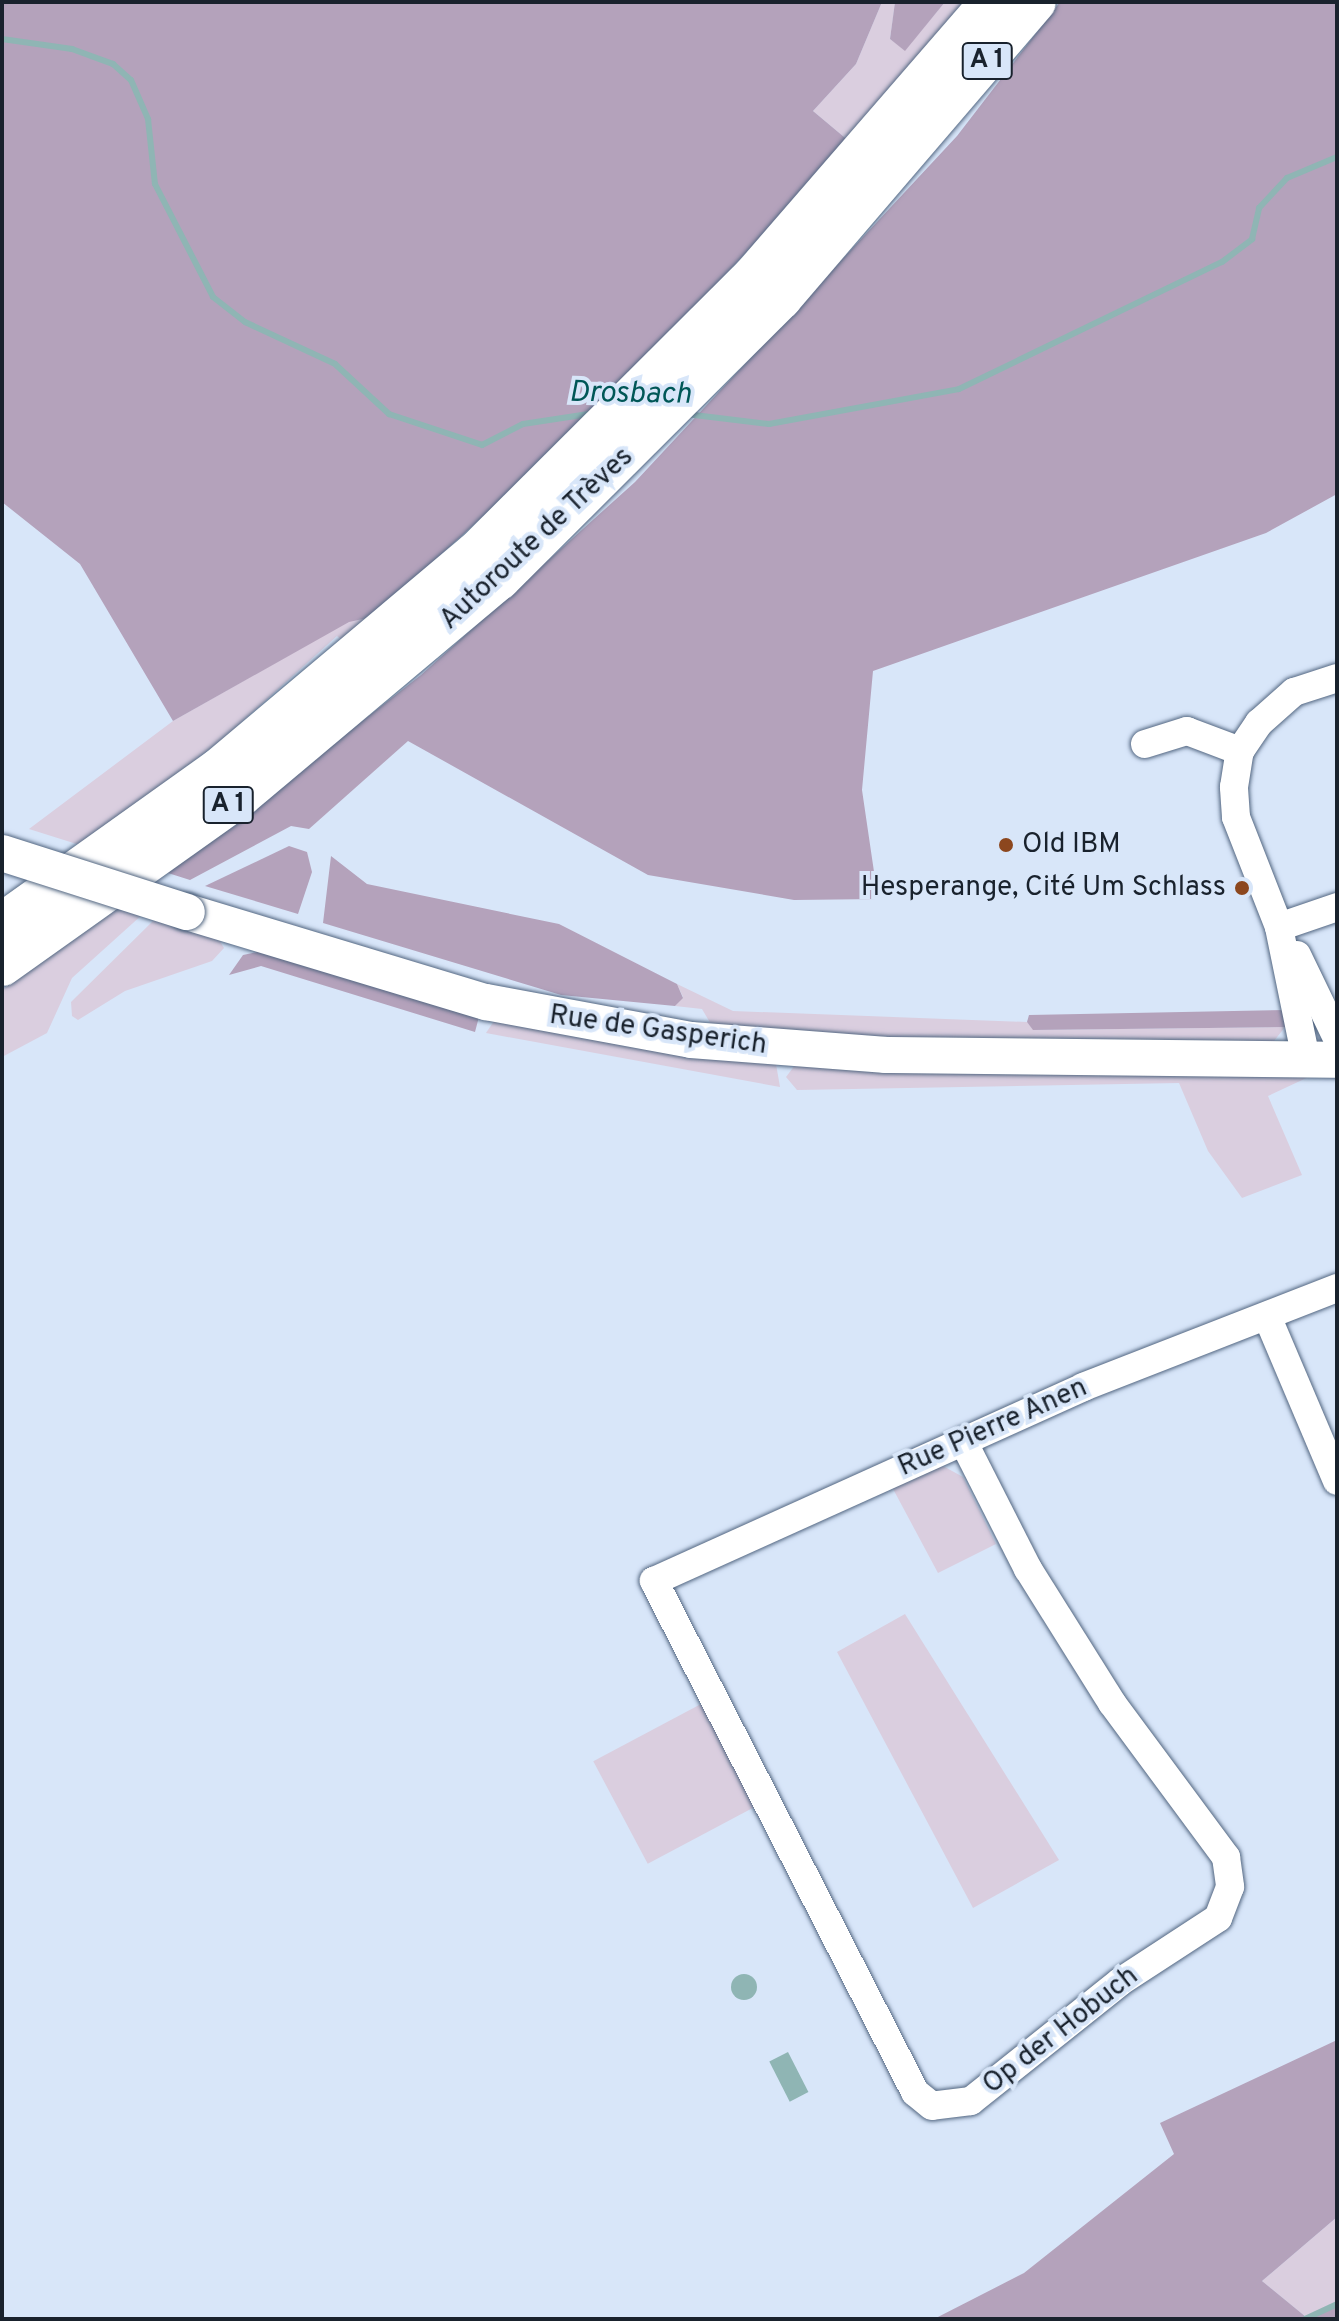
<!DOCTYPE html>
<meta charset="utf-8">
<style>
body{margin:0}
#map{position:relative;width:1339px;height:2321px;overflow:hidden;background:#d8e6f9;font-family:Overpass,sans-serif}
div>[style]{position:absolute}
.green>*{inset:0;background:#dacedf;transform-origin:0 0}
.forest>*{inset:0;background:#b4a2bb}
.water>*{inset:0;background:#8fb5b4;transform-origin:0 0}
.round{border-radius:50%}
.stream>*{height:6px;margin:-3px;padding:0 3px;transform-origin:3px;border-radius:3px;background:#8fb5b4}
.roads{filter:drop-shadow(0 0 2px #526681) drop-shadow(0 0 2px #526681)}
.minor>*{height:28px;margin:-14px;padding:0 14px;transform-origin:14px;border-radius:14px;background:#fff}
.major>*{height:36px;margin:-18px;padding:0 18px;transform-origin:18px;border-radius:18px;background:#fff}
.highway>*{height:42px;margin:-21px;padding:0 21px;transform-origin:21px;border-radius:21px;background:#fff}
.bridges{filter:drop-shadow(0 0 2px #526681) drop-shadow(0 0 2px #526681)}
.major-bridge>*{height:36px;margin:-18px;padding:0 18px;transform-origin:18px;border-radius:18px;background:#fff}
.dots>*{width:22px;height:22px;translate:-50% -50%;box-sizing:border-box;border:4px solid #d8e6f9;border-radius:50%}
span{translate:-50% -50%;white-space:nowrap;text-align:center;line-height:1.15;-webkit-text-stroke:8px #d8e6f9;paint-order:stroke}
.shield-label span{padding:2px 6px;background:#d8e6f9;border:2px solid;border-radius:6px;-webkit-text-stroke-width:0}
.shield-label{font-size:26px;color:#19222d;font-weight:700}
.street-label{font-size:28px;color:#19222d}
.poi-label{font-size:28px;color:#19222d}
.left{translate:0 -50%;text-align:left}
.right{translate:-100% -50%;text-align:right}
.water-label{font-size:30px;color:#005757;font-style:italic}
.frame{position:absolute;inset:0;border:4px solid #19222d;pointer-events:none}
</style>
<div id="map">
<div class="green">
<i style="clip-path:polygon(882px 2px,895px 2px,890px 39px,905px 50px,945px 2px,967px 2px,850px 142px,813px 111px,856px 64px)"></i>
<i style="clip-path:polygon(372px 617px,344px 642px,337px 636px,224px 738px,83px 846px,29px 829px,173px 721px,349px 621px)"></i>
<i style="clip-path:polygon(121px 906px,143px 914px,72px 978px,47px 1033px,2px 1057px,2px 990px)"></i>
<i style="clip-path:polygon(156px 918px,216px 935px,224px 948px,212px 961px,125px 991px,78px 1020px,72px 1016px,71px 1002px)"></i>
<i style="clip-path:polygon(677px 984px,733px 1011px,1027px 1022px,1034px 1030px,1285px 1027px,1274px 1041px,1250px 1044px,818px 1041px,712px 1026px,702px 1009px,675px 1006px,683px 997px)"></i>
<i style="clip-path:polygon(498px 1015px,776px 1064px,780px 1087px,486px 1033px)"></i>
<i style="clip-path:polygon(795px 1065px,1315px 1074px,1268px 1096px,1302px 1175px,1242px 1198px,1208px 1151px,1179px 1083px,797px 1090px,786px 1077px)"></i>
<i style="clip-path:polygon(943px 1466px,963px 1477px,996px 1544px,938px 1573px,892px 1487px)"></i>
<i style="clip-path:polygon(905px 1614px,1059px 1860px,973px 1908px,837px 1652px)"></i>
<i style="left:701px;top:1704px;width:116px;height:122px;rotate:62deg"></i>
<i style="clip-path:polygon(1337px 2217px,1337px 2304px,1306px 2317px,1262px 2281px)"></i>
</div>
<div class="forest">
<i style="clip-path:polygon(2px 2px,882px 2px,856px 64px,813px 111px,850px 142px,585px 424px,372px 617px,349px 622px,173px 721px,80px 564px,2px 502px)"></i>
<i style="clip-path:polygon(895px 2px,945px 2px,905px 51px,890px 39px)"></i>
<i style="clip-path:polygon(1060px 2px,1337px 2px,1337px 494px,1266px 533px,873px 671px,862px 790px,878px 899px,794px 900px,648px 875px,408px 741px,309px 829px,291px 826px,190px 880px,168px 873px,421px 675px,635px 482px,957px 136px)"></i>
<i style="clip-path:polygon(289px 846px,307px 852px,312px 872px,298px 914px,205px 886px)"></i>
<i style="clip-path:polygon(331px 856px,367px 884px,559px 924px,677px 984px,683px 998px,675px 1006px,561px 995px,323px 923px)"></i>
<i style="clip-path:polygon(262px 951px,480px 1013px,475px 1032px,261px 966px,229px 975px,243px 955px)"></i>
<i style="clip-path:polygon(1289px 1010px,1285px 1027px,1033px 1030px,1027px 1022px,1029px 1015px)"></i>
<i style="clip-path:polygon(1337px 2040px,1337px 2217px,1262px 2281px,1306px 2317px,1337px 2304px,1337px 2319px,934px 2319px,1024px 2273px,1174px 2154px,1160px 2123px)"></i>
</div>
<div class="water">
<i class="round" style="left:731px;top:1974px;width:26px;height:26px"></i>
<i style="left:788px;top:2052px;width:45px;height:21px;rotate:63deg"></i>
</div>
<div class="stream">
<i style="left:2px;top:39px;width:71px;rotate:8.1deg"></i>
<i style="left:72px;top:49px;width:44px;rotate:20.1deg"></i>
<i style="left:113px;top:64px;width:24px;rotate:42deg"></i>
<i style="left:131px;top:80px;width:43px;rotate:66.4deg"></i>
<i style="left:148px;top:119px;width:65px;rotate:83.9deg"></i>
<i style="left:155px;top:184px;width:127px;rotate:62.8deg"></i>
<i style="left:213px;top:297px;width:41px;rotate:38deg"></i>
<i style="left:245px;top:322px;width:99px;rotate:25deg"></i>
<i style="left:335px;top:364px;width:74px;rotate:42.8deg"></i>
<i style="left:389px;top:414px;width:98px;rotate:18.4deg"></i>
<i style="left:482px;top:445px;width:46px;rotate:-27.1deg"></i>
<i style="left:523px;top:424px;width:73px;rotate:-8.7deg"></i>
<i style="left:686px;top:414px;width:84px;rotate:6.9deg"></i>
<i style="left:769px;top:424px;width:193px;rotate:-10.4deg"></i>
<i style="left:959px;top:389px;width:292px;rotate:-25.8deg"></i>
<i style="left:1222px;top:262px;width:38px;rotate:-37deg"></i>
<i style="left:1252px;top:239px;width:32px;rotate:-77deg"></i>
<i style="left:1259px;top:208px;width:41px;rotate:-47deg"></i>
<i style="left:1287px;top:178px;width:54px;rotate:-22.8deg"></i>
<i style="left:1305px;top:2319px;width:35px;rotate:-25deg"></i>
</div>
<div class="roads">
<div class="minor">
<i style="left:1145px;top:744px;width:44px;rotate:-17.2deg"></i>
<i style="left:1187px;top:731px;width:57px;rotate:20.7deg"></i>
<i style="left:1279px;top:927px;width:61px;rotate:-19deg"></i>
<i style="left:1297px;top:955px;width:92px;rotate:64.3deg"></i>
<i style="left:1306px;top:1059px;width:135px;rotate:-101.6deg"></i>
<i style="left:1279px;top:927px;width:118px;rotate:-111.4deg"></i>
<i style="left:1236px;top:817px;width:30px;rotate:-94deg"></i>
<i style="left:1234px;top:787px;width:36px;rotate:-81deg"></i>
<i style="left:1240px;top:751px;width:34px;rotate:-56deg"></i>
<i style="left:1259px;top:723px;width:47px;rotate:-41.5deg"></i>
<i style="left:1294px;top:692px;width:45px;rotate:-18deg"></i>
<i style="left:1267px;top:1316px;width:179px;rotate:67deg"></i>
<i style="left:963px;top:1441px;width:144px;rotate:63.1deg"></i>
<i style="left:1028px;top:1569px;width:158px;rotate:57.9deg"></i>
<i style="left:1112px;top:1703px;width:192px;rotate:53.5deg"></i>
<i style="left:1226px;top:1857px;width:30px;rotate:82deg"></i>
<i style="left:1230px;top:1887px;width:33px;rotate:111deg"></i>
<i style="left:1218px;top:1918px;width:117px;rotate:146.9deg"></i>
<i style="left:1120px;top:1982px;width:191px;rotate:141.4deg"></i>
<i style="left:971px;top:2101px;width:39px;rotate:173deg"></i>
<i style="left:932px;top:2106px;width:22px;rotate:-141deg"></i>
<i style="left:915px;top:2092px;width:574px;rotate:-117.06deg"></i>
<i style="left:654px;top:1581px;width:471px;rotate:-24.3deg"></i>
<i style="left:1083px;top:1387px;width:273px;rotate:-21.3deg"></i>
</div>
<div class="major">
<i style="left:187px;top:912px;width:312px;rotate:16.8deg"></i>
<i style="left:486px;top:1002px;width:208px;rotate:10.5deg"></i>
<i style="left:691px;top:1040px;width:196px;rotate:4.4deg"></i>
<i style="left:886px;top:1055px;width:451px;rotate:0.6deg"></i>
</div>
<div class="highway">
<i style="left:2px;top:924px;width:265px;rotate:-35.5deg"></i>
<i style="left:218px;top:770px;width:337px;rotate:-40.1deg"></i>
<i style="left:476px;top:553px;width:392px;rotate:-44.9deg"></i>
<i style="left:754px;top:276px;width:362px;rotate:-49.1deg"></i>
<i style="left:2px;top:965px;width:292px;rotate:-35.4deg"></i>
<i style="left:240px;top:796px;width:338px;rotate:-40deg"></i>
<i style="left:499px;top:579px;width:398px;rotate:-44.9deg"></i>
<i style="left:781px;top:298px;width:390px;rotate:-49.4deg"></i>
</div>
</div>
<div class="bridges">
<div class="major-bridge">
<i style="left:2px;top:853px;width:194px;rotate:17.7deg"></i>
</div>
</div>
<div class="dots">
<i style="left:1006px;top:845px;background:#8c471e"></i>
<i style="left:1242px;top:888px;background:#8c471e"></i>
</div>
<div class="shield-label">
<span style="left:987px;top:61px">A 1</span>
<span style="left:228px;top:805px">A 1</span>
</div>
<div class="street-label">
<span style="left:537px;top:539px;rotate:-43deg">Autoroute de Trèves</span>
<span style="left:658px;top:1031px;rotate:8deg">Rue de Gasperich</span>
<span style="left:993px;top:1428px;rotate:-24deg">Rue Pierre Anen</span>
<span style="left:1061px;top:2031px;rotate:-38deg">Op der Hobuch</span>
</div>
<div class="poi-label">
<span class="left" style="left:1022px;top:845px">Old IBM</span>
<span class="right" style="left:1226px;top:888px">Hesperange, Cité Um Schlass</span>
</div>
<div class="water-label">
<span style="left:630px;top:395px;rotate:1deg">Drosbach</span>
</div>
<div class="frame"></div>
</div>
